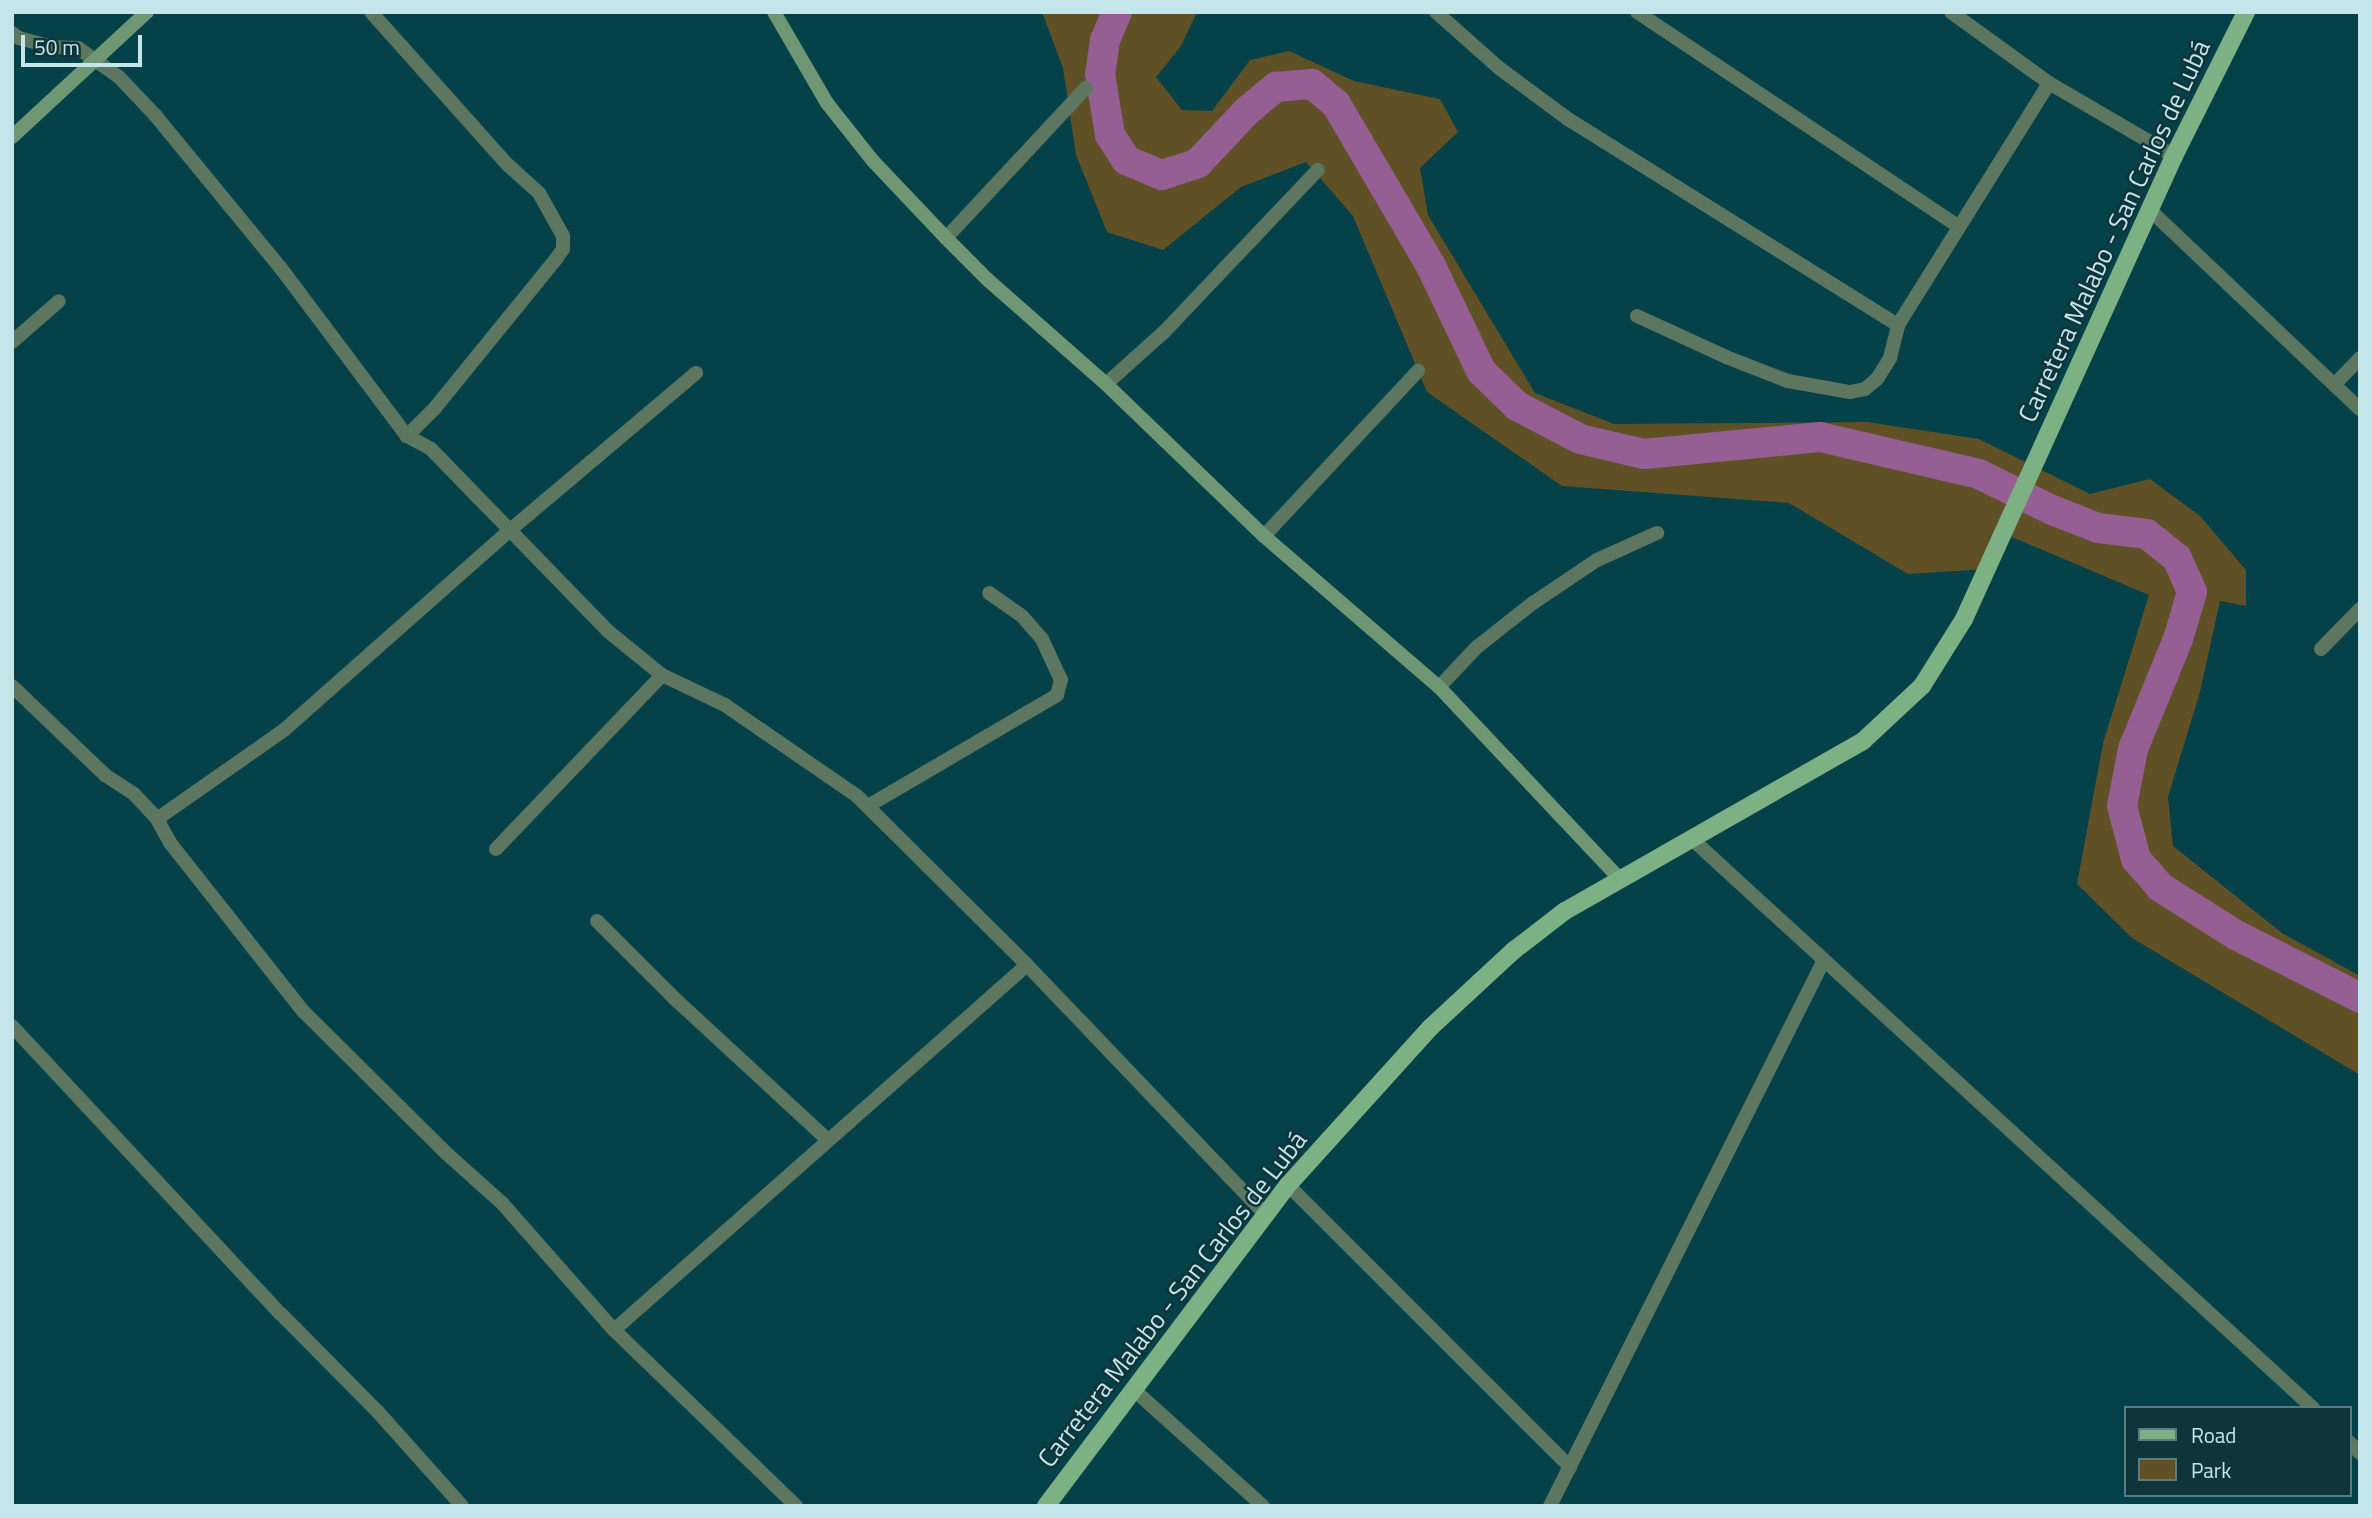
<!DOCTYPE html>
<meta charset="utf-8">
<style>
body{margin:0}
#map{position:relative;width:2372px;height:1518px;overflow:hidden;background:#054149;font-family:"Titillium Web",sans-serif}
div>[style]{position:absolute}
.green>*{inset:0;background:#605025}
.river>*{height:30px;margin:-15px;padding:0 15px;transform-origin:15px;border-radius:15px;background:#965f93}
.street>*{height:14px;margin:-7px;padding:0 7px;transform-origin:7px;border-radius:7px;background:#5d7660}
.secondary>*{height:14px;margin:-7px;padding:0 7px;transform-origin:7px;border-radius:7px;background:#6f9774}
.primary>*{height:18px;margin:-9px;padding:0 9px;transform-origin:9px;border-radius:9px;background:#7cb184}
span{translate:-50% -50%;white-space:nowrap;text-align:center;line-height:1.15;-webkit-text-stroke:5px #0f353a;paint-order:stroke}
.street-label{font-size:26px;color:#c4e6eb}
.frame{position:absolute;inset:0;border:14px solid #c4e6eb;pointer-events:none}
.legend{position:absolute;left:2124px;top:1406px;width:228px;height:91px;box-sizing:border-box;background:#0f353a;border:2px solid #577c81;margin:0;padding:9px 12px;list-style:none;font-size:21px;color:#c4e6eb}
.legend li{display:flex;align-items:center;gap:14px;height:35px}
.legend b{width:35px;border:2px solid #577c81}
.scale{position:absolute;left:21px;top:35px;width:121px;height:32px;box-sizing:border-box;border:4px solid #c4e6eb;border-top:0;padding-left:9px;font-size:21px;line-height:24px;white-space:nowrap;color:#c4e6eb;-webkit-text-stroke:5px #0f353a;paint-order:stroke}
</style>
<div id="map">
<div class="green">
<i style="clip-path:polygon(1042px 12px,1197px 12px,1181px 46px,1156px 77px,1182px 110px,1212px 111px,1250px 60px,1289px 51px,1354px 81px,1440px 99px,1458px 132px,1420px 168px,1428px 215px,1535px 393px,1614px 424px,1867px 422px,1979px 439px,2090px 494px,2150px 479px,2200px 516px,2246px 570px,2246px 606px,2220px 601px,2200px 692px,2168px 797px,2173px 846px,2282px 933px,2360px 976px,2360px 1075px,2132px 938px,2077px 884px,2103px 743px,2149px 595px,2000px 532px,1987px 569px,1908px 574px,1789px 503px,1562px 486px,1427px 392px,1353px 216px,1306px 162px,1241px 187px,1163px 250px,1107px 232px,1076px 155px,1063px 68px)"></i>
</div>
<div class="river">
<i style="left:1117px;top:12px;width:30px;rotate:113deg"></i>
<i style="left:1105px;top:40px;width:34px;rotate:98deg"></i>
<i style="left:1100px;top:74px;width:62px;rotate:80.7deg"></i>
<i style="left:1110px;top:135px;width:30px;rotate:57deg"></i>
<i style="left:1126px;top:160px;width:39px;rotate:23deg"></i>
<i style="left:1162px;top:175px;width:38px;rotate:-18deg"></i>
<i style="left:1198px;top:163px;width:71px;rotate:-46.7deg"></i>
<i style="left:1247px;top:111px;width:38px;rotate:-40deg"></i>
<i style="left:1276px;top:87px;width:36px;rotate:-5deg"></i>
<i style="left:1312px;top:84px;width:31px;rotate:40deg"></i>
<i style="left:1336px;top:104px;width:188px;rotate:59.6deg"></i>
<i style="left:1431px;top:266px;width:116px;rotate:64.5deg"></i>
<i style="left:1481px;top:371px;width:50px;rotate:44.2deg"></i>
<i style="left:1517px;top:406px;width:71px;rotate:27.6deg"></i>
<i style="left:1580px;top:439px;width:66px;rotate:13.2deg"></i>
<i style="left:1644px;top:454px;width:177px;rotate:-5.5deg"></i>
<i style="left:1820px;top:437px;width:163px;rotate:13.1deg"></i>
<i style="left:1979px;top:474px;width:81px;rotate:26.3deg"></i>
<i style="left:2052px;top:510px;width:49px;rotate:21.4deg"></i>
<i style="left:2098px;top:528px;width:49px;rotate:7deg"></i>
<i style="left:2147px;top:534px;width:38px;rotate:39deg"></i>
<i style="left:2177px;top:558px;width:37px;rotate:66deg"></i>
<i style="left:2192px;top:592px;width:49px;rotate:106.6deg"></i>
<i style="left:2178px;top:639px;width:119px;rotate:112.2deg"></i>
<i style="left:2133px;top:749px;width:58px;rotate:100.9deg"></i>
<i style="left:2122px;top:806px;width:55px;rotate:75.2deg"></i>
<i style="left:2136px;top:859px;width:37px;rotate:49deg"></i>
<i style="left:2160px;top:887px;width:90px;rotate:32.3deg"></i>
<i style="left:2236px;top:935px;width:139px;rotate:26.9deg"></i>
</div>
<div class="street">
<i style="left:371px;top:12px;width:205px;rotate:48.2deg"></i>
<i style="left:508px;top:165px;width:42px;rotate:42.1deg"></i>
<i style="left:539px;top:193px;width:49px;rotate:60.8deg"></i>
<i style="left:563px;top:236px;width:13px;rotate:90deg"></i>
<i style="left:563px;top:249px;width:12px;rotate:125deg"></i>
<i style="left:556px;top:259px;width:192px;rotate:129.1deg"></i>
<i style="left:435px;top:408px;width:40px;rotate:135deg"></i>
<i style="left:1436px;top:12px;width:84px;rotate:41.6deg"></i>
<i style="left:1499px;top:68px;width:86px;rotate:36.5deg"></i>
<i style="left:1568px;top:119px;width:389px;rotate:32deg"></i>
<i style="left:1637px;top:12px;width:387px;rotate:33.7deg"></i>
<i style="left:1951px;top:12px;width:121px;rotate:35.9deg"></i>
<i style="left:2049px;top:83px;width:145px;rotate:30.3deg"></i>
<i style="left:12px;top:33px;width:9px;rotate:36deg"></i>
<i style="left:19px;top:38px;width:35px;rotate:15deg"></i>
<i style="left:53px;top:47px;width:25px;rotate:2deg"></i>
<i style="left:78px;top:48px;width:50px;rotate:35.3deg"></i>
<i style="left:119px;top:77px;width:52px;rotate:46.5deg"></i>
<i style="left:155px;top:115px;width:197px;rotate:50.6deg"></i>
<i style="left:280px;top:267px;width:211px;rotate:53.1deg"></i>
<i style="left:407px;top:436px;width:27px;rotate:28deg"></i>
<i style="left:431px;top:449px;width:255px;rotate:45.8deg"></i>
<i style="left:609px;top:632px;width:68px;rotate:39.1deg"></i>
<i style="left:662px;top:675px;width:70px;rotate:25.5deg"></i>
<i style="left:725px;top:705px;width:160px;rotate:34.6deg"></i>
<i style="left:857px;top:796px;width:240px;rotate:44.8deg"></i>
<i style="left:1027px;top:965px;width:344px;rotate:46.3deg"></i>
<i style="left:2150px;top:210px;width:289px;rotate:43.5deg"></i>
<i style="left:946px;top:238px;width:205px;rotate:-47deg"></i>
<i style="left:1637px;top:316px;width:98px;rotate:24.7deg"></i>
<i style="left:1726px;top:357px;width:66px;rotate:21.2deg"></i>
<i style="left:1788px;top:381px;width:63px;rotate:10.1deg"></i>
<i style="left:1850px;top:392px;width:15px;rotate:-11deg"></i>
<i style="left:1865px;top:389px;width:16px;rotate:-40deg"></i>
<i style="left:1877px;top:379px;width:25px;rotate:-58deg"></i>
<i style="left:1890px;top:358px;width:34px;rotate:-76deg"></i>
<i style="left:1898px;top:325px;width:285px;rotate:-58deg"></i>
<i style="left:12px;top:342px;width:62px;rotate:-41.1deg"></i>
<i style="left:1106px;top:384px;width:79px;rotate:-41.9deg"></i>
<i style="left:1165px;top:331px;width:222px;rotate:-46.5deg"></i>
<i style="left:2335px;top:384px;width:36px;rotate:-46deg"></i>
<i style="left:1264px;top:536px;width:226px;rotate:-47deg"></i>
<i style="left:2321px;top:649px;width:56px;rotate:-45.7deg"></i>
<i style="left:12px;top:686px;width:129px;rotate:43.7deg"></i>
<i style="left:105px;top:775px;width:35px;rotate:33deg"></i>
<i style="left:134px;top:794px;width:34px;rotate:47deg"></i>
<i style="left:157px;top:819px;width:29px;rotate:61deg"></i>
<i style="left:171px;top:844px;width:213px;rotate:51.7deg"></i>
<i style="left:303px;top:1011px;width:202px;rotate:44.8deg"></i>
<i style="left:446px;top:1153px;width:75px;rotate:41.8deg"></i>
<i style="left:502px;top:1203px;width:169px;rotate:48.6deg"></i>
<i style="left:614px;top:1330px;width:253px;rotate:44deg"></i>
<i style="left:1439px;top:687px;width:55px;rotate:-46.5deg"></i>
<i style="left:1477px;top:647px;width:71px;rotate:-38.2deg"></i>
<i style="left:1533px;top:603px;width:77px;rotate:-33.9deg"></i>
<i style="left:1597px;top:560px;width:66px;rotate:-24.2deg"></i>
<i style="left:868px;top:806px;width:219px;rotate:-30.4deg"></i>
<i style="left:1057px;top:695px;width:16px;rotate:-75deg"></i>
<i style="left:1061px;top:680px;width:45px;rotate:-114.9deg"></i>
<i style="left:1042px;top:639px;width:30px;rotate:-131deg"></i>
<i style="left:1022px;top:616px;width:40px;rotate:-145.1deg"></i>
<i style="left:157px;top:819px;width:155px;rotate:-35deg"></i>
<i style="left:284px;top:730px;width:300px;rotate:-41.5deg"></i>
<i style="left:509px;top:531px;width:245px;rotate:-40.2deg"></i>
<i style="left:1693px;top:840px;width:841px;rotate:42.49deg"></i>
<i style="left:496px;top:849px;width:240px;rotate:-46.3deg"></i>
<i style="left:597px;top:921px;width:109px;rotate:45deg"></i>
<i style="left:674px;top:998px;width:208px;rotate:42.7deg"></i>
<i style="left:12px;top:1026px;width:394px;rotate:47deg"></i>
<i style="left:281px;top:1314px;width:138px;rotate:45.3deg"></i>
<i style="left:378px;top:1412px;width:126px;rotate:48.2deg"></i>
<i style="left:1288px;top:1185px;width:399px;rotate:45deg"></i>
<i style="left:614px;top:1330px;width:551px;rotate:-41.47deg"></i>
<i style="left:1133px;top:1389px;width:175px;rotate:42deg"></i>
<i style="left:2349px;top:1442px;width:16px;rotate:45deg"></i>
<i style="left:1550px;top:1506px;width:609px;rotate:-63.35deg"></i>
</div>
<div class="secondary">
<i style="left:774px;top:12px;width:105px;rotate:59.8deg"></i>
<i style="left:827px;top:103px;width:74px;rotate:51.6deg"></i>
<i style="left:873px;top:161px;width:106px;rotate:46.5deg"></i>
<i style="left:946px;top:238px;width:59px;rotate:45deg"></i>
<i style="left:988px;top:280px;width:157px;rotate:41.4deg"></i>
<i style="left:1106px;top:384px;width:219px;rotate:43.9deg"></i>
<i style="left:1264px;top:536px;width:231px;rotate:40.8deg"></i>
<i style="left:1439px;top:687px;width:262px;rotate:46.7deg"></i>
<i style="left:12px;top:137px;width:184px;rotate:-42.8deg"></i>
</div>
<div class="primary">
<i style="left:1046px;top:1506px;width:402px;rotate:-53deg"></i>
<i style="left:1288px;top:1185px;width:213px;rotate:-47.9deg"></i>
<i style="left:1431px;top:1027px;width:112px;rotate:-42.8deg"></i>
<i style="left:1513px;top:951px;width:66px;rotate:-37.6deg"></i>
<i style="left:1565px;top:911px;width:343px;rotate:-29.7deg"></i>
<i style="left:1863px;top:741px;width:81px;rotate:-43deg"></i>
<i style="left:1922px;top:686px;width:79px;rotate:-57.9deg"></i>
<i style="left:1964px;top:619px;width:508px;rotate:-65.6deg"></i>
<i style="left:2174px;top:156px;width:161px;rotate:-63.4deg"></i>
</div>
<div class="street-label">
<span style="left:2114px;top:231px;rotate:-65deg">Carretera Malabo - San Carlos de Lubá</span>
<span style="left:1172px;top:1299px;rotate:-52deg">Carretera Malabo - San Carlos de Lubá</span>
</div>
<div class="frame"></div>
<ul class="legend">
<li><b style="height:9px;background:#7cb184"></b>Road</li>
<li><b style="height:19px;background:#605025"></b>Park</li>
</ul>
<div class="scale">50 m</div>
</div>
